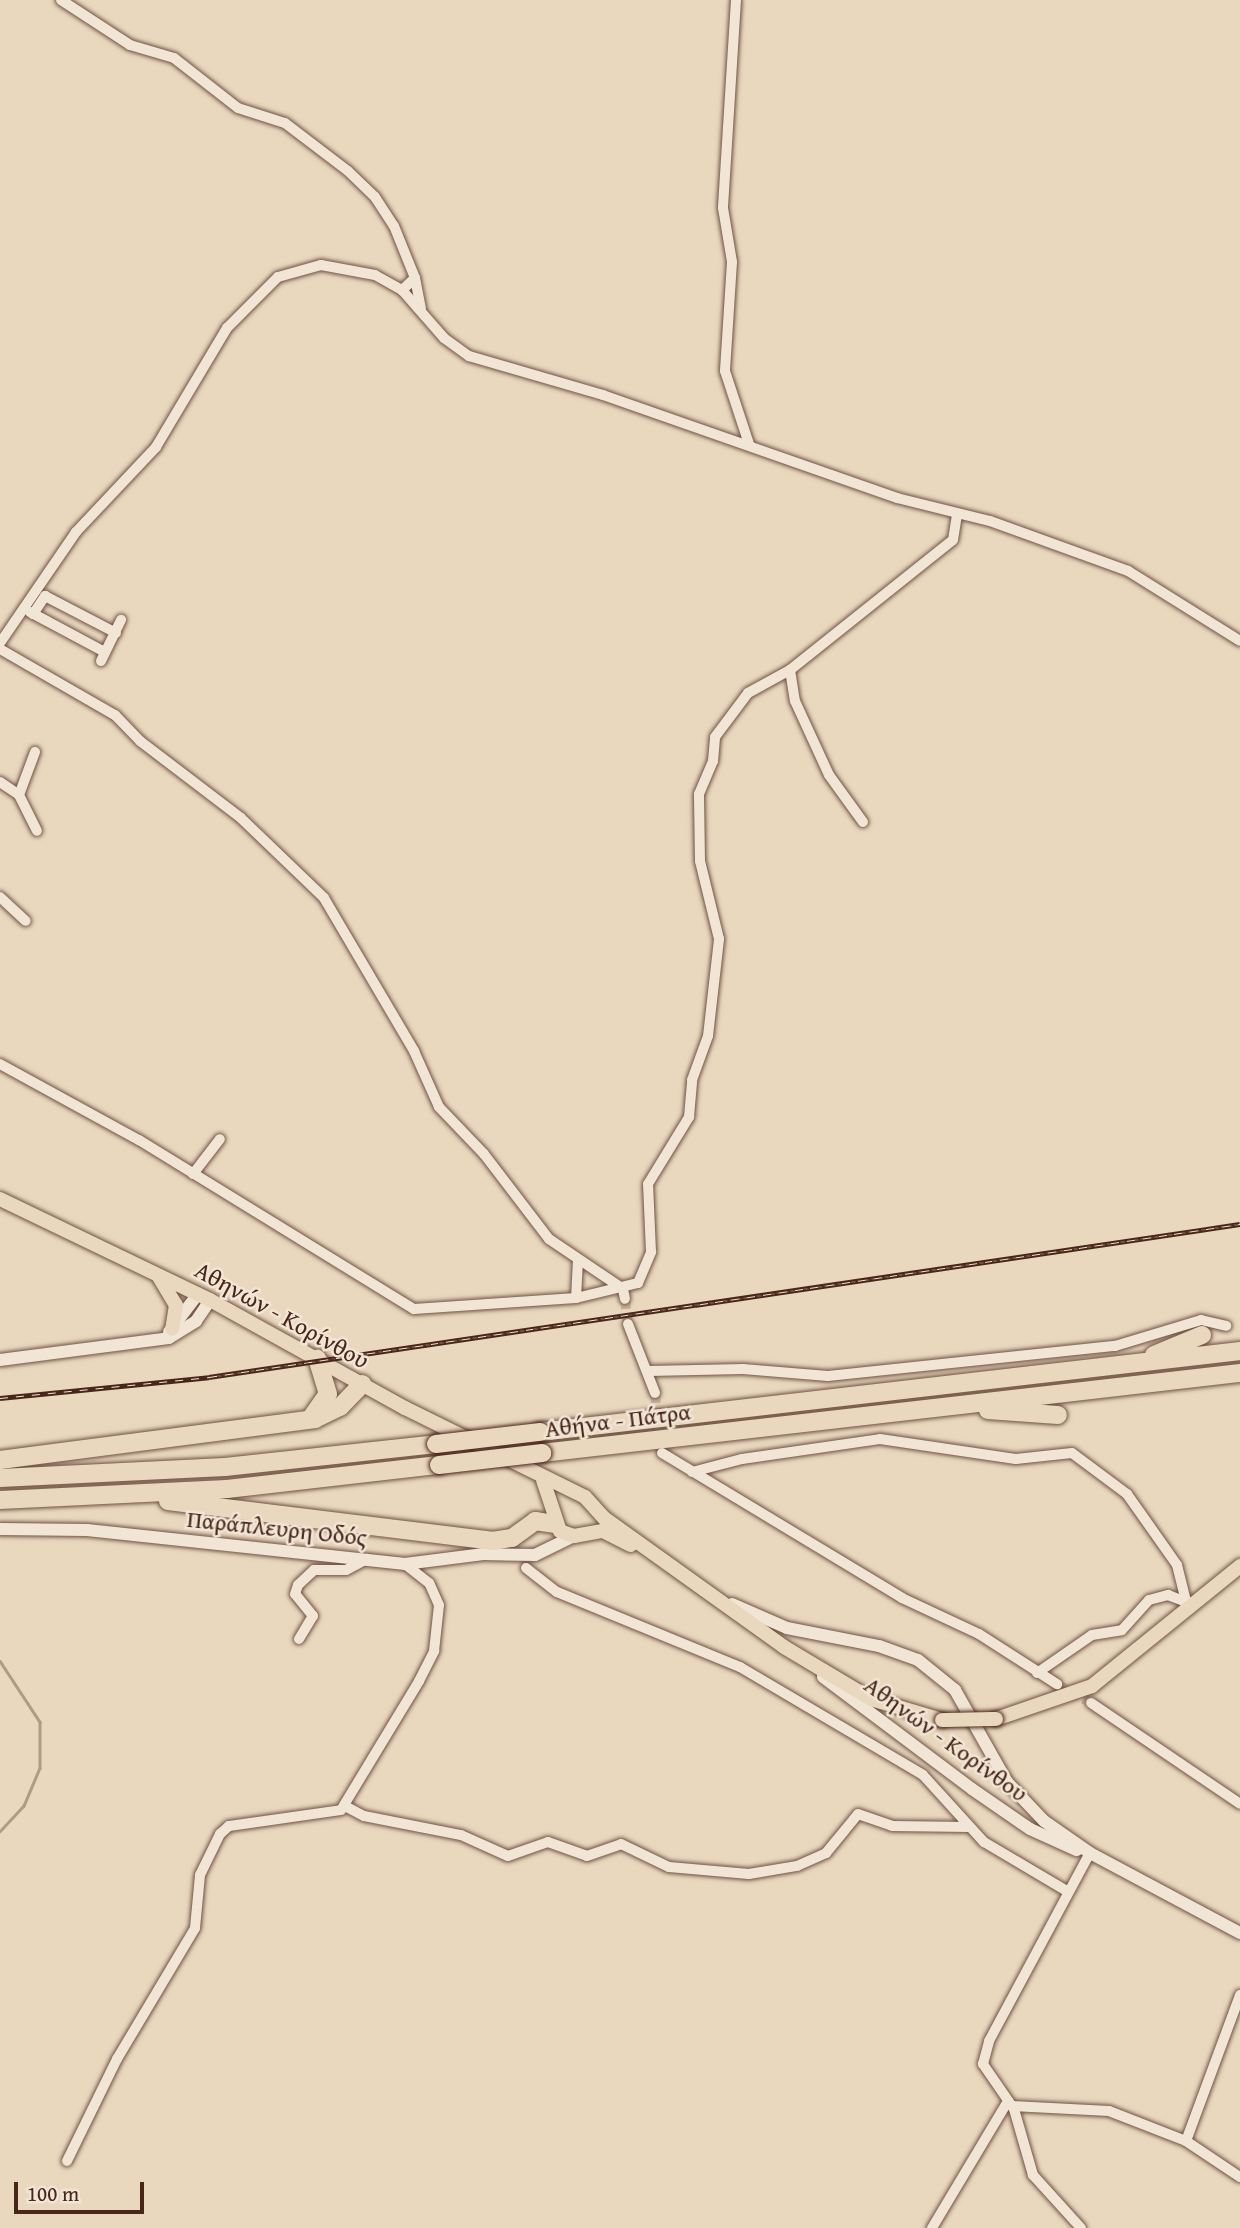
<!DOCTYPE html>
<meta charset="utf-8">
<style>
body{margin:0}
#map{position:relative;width:1240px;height:2228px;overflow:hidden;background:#e9d7be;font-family:"Gentium Book Plus",serif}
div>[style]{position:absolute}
.green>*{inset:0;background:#ceb9a2}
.stream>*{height:2.5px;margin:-1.25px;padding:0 1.25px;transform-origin:1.25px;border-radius:1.25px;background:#b29b86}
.street-tunnel>*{height:10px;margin-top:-5px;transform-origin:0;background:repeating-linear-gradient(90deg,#c9b49d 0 10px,transparent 0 15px)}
.roads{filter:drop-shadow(0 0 2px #705243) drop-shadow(0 0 2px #705243)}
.street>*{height:10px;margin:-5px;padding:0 5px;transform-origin:5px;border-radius:5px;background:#f1e5d5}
.secondary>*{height:12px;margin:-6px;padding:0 6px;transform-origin:6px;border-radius:6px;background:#f1e5d5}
.primary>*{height:14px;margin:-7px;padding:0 7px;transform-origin:7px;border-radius:7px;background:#e9d7be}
.highway>*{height:18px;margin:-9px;padding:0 9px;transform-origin:9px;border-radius:9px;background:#e9d7be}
.rail>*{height:5px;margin-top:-2.5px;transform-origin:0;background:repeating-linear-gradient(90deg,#f1e5d5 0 8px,#48261a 0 16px);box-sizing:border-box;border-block:2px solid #48261a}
.bridges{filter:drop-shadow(0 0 2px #48261a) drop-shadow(0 0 2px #48261a)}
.primary-bridge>*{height:14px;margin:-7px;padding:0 7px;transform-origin:7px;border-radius:7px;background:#e9d7be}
.highway-bridge>*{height:18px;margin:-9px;padding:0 9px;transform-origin:9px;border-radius:9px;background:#e9d7be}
span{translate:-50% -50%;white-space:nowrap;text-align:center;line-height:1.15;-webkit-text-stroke:5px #f1e5d5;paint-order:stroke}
.street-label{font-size:24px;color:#48261a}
.scale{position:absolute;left:14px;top:2182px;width:130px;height:32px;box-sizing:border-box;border:4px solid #48261a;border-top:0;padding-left:9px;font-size:21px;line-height:24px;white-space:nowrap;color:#48261a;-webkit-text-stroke:5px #f1e5d5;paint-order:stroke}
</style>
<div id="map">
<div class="green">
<i style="clip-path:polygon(1240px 1359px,1240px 1364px,266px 1476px,0 1491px,0 1486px,265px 1472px)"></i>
</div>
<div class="stream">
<i style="left:0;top:1661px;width:73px;rotate:56.7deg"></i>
<i style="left:40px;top:1722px;width:46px;rotate:90deg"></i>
<i style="left:40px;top:1768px;width:41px;rotate:112.8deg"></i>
<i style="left:24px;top:1806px;width:35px;rotate:133deg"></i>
</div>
<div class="street-tunnel">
<i style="left:625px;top:1299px;width:25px;rotate:83deg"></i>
<i style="left:655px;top:1393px;width:48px;rotate:84.1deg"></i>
<i style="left:1057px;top:1684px;width:39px;rotate:29deg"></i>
</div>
<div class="roads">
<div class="street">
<i style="left:61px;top:0;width:82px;rotate:33.1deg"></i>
<i style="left:130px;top:45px;width:46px;rotate:16.5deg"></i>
<i style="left:174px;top:58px;width:81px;rotate:38deg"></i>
<i style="left:238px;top:108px;width:49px;rotate:17.7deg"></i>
<i style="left:285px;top:123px;width:79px;rotate:37.3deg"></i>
<i style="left:348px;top:171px;width:37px;rotate:44deg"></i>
<i style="left:375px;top:197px;width:35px;rotate:57deg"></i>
<i style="left:394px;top:226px;width:56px;rotate:68deg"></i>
<i style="left:415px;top:278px;width:18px;rotate:137deg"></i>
<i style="left:736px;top:0;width:208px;rotate:93.6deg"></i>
<i style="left:723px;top:208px;width:55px;rotate:80.5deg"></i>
<i style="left:732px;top:262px;width:109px;rotate:93.7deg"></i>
<i style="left:725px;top:371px;width:77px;rotate:71.8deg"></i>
<i style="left:415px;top:278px;width:31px;rotate:79deg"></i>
<i style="left:30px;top:612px;width:85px;rotate:28.1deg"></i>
<i style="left:33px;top:614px;width:22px;rotate:-56deg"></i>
<i style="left:45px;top:596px;width:80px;rotate:27.5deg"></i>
<i style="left:0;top:643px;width:135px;rotate:-55.6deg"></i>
<i style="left:76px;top:532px;width:117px;rotate:-46.7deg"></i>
<i style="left:156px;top:447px;width:139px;rotate:-59.2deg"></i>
<i style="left:227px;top:328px;width:72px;rotate:-45deg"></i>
<i style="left:278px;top:277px;width:45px;rotate:-15.6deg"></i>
<i style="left:321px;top:265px;width:55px;rotate:10.5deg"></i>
<i style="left:375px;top:275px;width:31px;rotate:29deg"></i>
<i style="left:402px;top:290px;width:64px;rotate:48.8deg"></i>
<i style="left:444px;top:338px;width:31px;rotate:36deg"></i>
<i style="left:469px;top:356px;width:140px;rotate:16.2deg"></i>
<i style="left:603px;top:395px;width:312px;rotate:19.3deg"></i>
<i style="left:897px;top:498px;width:96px;rotate:13.9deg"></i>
<i style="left:990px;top:521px;width:147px;rotate:19.9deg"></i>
<i style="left:1128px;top:571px;width:132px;rotate:32deg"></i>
<i style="left:0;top:649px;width:133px;rotate:29.9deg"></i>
<i style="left:115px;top:715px;width:36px;rotate:46deg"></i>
<i style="left:140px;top:741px;width:127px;rotate:37.3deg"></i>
<i style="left:241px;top:818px;width:115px;rotate:43.9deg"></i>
<i style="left:324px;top:898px;width:178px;rotate:59.5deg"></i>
<i style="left:414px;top:1051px;width:61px;rotate:65.9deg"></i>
<i style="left:439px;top:1107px;width:65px;rotate:46.2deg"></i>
<i style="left:484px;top:1154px;width:107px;rotate:52.6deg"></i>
<i style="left:549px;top:1239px;width:89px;rotate:34deg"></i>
<i style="left:623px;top:1289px;width:10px;rotate:79deg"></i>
<i style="left:101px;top:661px;width:46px;rotate:-64deg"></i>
<i style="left:790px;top:670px;width:31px;rotate:81deg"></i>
<i style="left:795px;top:701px;width:81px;rotate:65.3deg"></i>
<i style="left:829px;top:775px;width:58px;rotate:54.1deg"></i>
<i style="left:0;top:782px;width:23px;rotate:34deg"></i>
<i style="left:19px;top:795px;width:40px;rotate:63.4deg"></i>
<i style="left:19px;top:795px;width:46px;rotate:-69.6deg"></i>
<i style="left:0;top:897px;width:35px;rotate:43deg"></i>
<i style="left:0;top:1064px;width:158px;rotate:28.7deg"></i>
<i style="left:139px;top:1140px;width:323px;rotate:31.6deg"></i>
<i style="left:414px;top:1309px;width:162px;rotate:-3.9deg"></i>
<i style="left:576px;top:1298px;width:64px;rotate:-13.6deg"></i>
<i style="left:638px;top:1283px;width:34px;rotate:-67deg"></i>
<i style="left:651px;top:1252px;width:68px;rotate:-92.5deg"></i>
<i style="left:648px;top:1184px;width:79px;rotate:-58.5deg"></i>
<i style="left:689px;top:1117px;width:37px;rotate:-85deg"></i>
<i style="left:692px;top:1080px;width:47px;rotate:-70deg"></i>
<i style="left:708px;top:1036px;width:98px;rotate:-83.5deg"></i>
<i style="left:719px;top:939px;width:80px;rotate:-103.7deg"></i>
<i style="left:700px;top:861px;width:67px;rotate:-90.9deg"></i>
<i style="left:699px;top:794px;width:36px;rotate:-67deg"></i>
<i style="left:713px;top:761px;width:24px;rotate:-85deg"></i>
<i style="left:715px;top:737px;width:55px;rotate:-53.1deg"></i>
<i style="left:748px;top:693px;width:48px;rotate:-28.7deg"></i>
<i style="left:790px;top:670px;width:208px;rotate:-38.6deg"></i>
<i style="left:953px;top:540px;width:24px;rotate:-81deg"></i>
<i style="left:193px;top:1174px;width:44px;rotate:-52.4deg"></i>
<i style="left:576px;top:1298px;width:37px;rotate:-87deg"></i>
<i style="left:628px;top:1324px;width:74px;rotate:68.6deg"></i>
<i style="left:649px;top:1371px;width:94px;rotate:-1.2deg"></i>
<i style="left:743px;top:1369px;width:85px;rotate:4.7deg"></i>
<i style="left:828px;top:1376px;width:289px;rotate:-6deg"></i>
<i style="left:1115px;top:1346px;width:90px;rotate:-16.8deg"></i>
<i style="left:1201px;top:1320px;width:26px;rotate:13deg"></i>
<i style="left:662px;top:1453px;width:280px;rotate:31.1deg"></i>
<i style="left:902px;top:1598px;width:85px;rotate:25.1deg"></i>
<i style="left:979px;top:1634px;width:93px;rotate:32.7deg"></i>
<i style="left:692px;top:1472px;width:52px;rotate:-14.6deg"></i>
<i style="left:742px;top:1459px;width:139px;rotate:-8.2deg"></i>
<i style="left:880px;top:1439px;width:137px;rotate:8.4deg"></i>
<i style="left:1016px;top:1459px;width:56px;rotate:-6.1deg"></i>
<i style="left:1072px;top:1453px;width:69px;rotate:36.7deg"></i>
<i style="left:1127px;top:1494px;width:87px;rotate:54.8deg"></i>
<i style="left:1177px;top:1565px;width:45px;rotate:76deg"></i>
<i style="left:526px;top:1568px;width:39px;rotate:38deg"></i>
<i style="left:557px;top:1592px;width:198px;rotate:22.3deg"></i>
<i style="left:740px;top:1667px;width:212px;rotate:30.5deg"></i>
<i style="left:923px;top:1775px;width:91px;rotate:47.7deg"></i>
<i style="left:984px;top:1842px;width:96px;rotate:30.6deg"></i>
<i style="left:299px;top:1639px;width:27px;rotate:-59deg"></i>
<i style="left:313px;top:1616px;width:28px;rotate:-129deg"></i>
<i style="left:295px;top:1594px;width:9px;rotate:-72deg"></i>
<i style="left:298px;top:1585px;width:22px;rotate:-43deg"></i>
<i style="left:314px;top:1570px;width:32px"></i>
<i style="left:346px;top:1570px;width:24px;rotate:-28deg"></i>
<i style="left:1037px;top:1673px;width:67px;rotate:-34.6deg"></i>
<i style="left:1092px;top:1635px;width:30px;rotate:-9deg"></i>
<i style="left:1122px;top:1630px;width:40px;rotate:-48deg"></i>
<i style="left:1149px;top:1600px;width:20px;rotate:-15deg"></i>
<i style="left:1168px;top:1595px;width:17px;rotate:21deg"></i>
<i style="left:1091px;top:1703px;width:180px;rotate:34.1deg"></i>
<i style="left:345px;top:1806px;width:21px;rotate:28deg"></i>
<i style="left:364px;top:1816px;width:99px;rotate:11.1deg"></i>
<i style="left:461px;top:1835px;width:51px;rotate:24.1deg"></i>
<i style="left:508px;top:1856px;width:42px;rotate:-19.3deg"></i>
<i style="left:548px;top:1842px;width:41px;rotate:19.7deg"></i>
<i style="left:587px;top:1856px;width:36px;rotate:-19deg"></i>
<i style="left:621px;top:1844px;width:53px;rotate:25.6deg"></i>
<i style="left:669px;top:1867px;width:80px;rotate:5deg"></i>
<i style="left:749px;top:1874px;width:49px;rotate:-9.5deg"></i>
<i style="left:797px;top:1866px;width:32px;rotate:-24deg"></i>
<i style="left:826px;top:1853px;width:50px;rotate:-50.6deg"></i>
<i style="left:858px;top:1814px;width:36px;rotate:19deg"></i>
<i style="left:892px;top:1826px;width:77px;rotate:0.7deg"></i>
<i style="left:1012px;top:2106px;width:97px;rotate:3deg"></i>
<i style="left:1109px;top:2111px;width:83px;rotate:21.3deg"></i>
<i style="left:1186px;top:2141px;width:156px;rotate:-69.7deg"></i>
<i style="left:1186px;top:2141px;width:65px;rotate:33.7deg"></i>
<i style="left:67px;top:2161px;width:114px;rotate:-63.9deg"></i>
<i style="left:117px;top:2059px;width:152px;rotate:-59.2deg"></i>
<i style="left:195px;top:1928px;width:53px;rotate:-84.6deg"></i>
<i style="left:200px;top:1875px;width:46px;rotate:-64deg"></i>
<i style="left:220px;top:1834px;width:12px;rotate:-42deg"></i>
<i style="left:229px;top:1826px;width:113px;rotate:-8.1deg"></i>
<i style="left:341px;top:1810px;width:151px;rotate:-58.8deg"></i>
<i style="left:419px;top:1681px;width:34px;rotate:-63deg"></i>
<i style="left:434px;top:1651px;width:46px;rotate:-83.8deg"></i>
<i style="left:439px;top:1605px;width:24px;rotate:-114deg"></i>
<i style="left:429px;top:1583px;width:31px;rotate:-142deg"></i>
<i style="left:932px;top:2228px;width:148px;rotate:-59.1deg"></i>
<i style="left:1081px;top:2228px;width:72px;rotate:-132.2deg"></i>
<i style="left:1033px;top:2175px;width:69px;rotate:-106.1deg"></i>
<i style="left:1014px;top:2109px;width:55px;rotate:-124.6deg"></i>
<i style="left:983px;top:2064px;width:24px;rotate:-75deg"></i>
<i style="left:989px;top:2041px;width:213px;rotate:-61.8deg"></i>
</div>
<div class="secondary">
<i style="left:169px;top:1332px;width:48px;rotate:-52.7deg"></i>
<i style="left:0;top:1360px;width:170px;rotate:-7.4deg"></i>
<i style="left:169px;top:1338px;width:32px;rotate:-32deg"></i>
<i style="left:196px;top:1321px;width:25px;rotate:-56deg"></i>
<i style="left:0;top:1529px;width:87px;rotate:0.7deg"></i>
<i style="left:87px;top:1530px;width:320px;rotate:6.1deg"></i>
<i style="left:405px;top:1564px;width:79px;rotate:-7.3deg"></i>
<i style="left:483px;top:1554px;width:52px;rotate:1.1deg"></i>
<i style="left:535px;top:1555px;width:43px;rotate:-26deg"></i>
<i style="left:732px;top:1604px;width:60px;rotate:23.6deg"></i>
<i style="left:787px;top:1628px;width:94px;rotate:11.1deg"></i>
<i style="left:879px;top:1646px;width:41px;rotate:19.7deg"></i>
<i style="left:918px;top:1660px;width:48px;rotate:39deg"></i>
<i style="left:955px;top:1690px;width:106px;rotate:60.5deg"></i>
<i style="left:1007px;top:1782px;width:54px;rotate:46.5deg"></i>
<i style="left:1044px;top:1821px;width:56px;rotate:34.8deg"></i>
<i style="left:1090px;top:1853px;width:170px;rotate:28.1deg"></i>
<i style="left:823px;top:1677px;width:186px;rotate:36.9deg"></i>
<i style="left:972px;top:1789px;width:70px;rotate:34.6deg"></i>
<i style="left:1030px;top:1829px;width:51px;rotate:24.5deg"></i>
</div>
<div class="primary">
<i style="left:0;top:1199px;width:233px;rotate:25.7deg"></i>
<i style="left:210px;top:1300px;width:223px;rotate:29deg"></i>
<i style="left:405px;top:1408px;width:201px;rotate:26.3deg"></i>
<i style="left:585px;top:1497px;width:28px;rotate:48deg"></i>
<i style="left:604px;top:1518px;width:221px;rotate:35.6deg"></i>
<i style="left:784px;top:1647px;width:101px;rotate:30.9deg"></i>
<i style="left:871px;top:1699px;width:74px;rotate:16.5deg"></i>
<i style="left:159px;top:1277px;width:33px;rotate:59deg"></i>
<i style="left:176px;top:1305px;width:24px;rotate:99deg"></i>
<i style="left:543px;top:1480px;width:54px;rotate:71.6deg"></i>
<i style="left:560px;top:1531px;width:15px;rotate:20deg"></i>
<i style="left:574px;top:1536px;width:29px;rotate:-10deg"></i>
<i style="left:603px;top:1531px;width:31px;rotate:27deg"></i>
<i style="left:996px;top:1719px;width:102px;rotate:-19deg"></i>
<i style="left:1092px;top:1686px;width:191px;rotate:-39deg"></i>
</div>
<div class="highway">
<i style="left:1154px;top:1355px;width:52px;rotate:-22.6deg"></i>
<i style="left:988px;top:1410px;width:70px;rotate:4.1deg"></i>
<i style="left:311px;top:1418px;width:29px;rotate:-55deg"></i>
<i style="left:328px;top:1394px;width:37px;rotate:-107deg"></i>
<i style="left:540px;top:1432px;width:705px;rotate:-6.6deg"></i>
<i style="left:542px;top:1453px;width:703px;rotate:-6.54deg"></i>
<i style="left:0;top:1460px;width:318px;rotate:-7.4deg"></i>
<i style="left:315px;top:1419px;width:28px;rotate:-26deg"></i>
<i style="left:340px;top:1407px;width:32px;rotate:-46deg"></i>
<i style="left:0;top:1478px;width:225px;rotate:-2.8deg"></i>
<i style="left:225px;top:1467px;width:212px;rotate:-6.2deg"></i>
<i style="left:0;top:1500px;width:227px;rotate:-2.8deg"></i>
<i style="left:227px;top:1489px;width:213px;rotate:-6.5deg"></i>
<i style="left:168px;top:1501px;width:326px;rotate:7deg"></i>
<i style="left:492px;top:1541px;width:20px;rotate:-9deg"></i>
<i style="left:512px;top:1538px;width:29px;rotate:-36deg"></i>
<i style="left:535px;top:1521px;width:19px;rotate:9deg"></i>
</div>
</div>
<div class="rail">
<i style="left:0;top:1398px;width:210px;rotate:-5.7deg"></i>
<i style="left:209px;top:1377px;width:1042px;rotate:-8.44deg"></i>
</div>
<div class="bridges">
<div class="primary-bridge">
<i style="left:942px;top:1720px;width:54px;rotate:-1.1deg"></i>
</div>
<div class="highway-bridge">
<i style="left:436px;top:1444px;width:105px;rotate:-6.6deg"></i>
<i style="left:439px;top:1465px;width:104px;rotate:-6.6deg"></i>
</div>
</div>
<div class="street-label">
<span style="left:282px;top:1315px;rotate:29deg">Αθηνών - Κορίνθου</span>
<span style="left:618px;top:1420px;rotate:-7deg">Αθήνα - Πάτρα</span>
<span style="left:277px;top:1528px;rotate:6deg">Παράπλευρη Οδός</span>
<span style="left:946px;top:1739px;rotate:36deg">Αθηνών - Κορίνθου</span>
</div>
<div class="scale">100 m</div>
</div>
